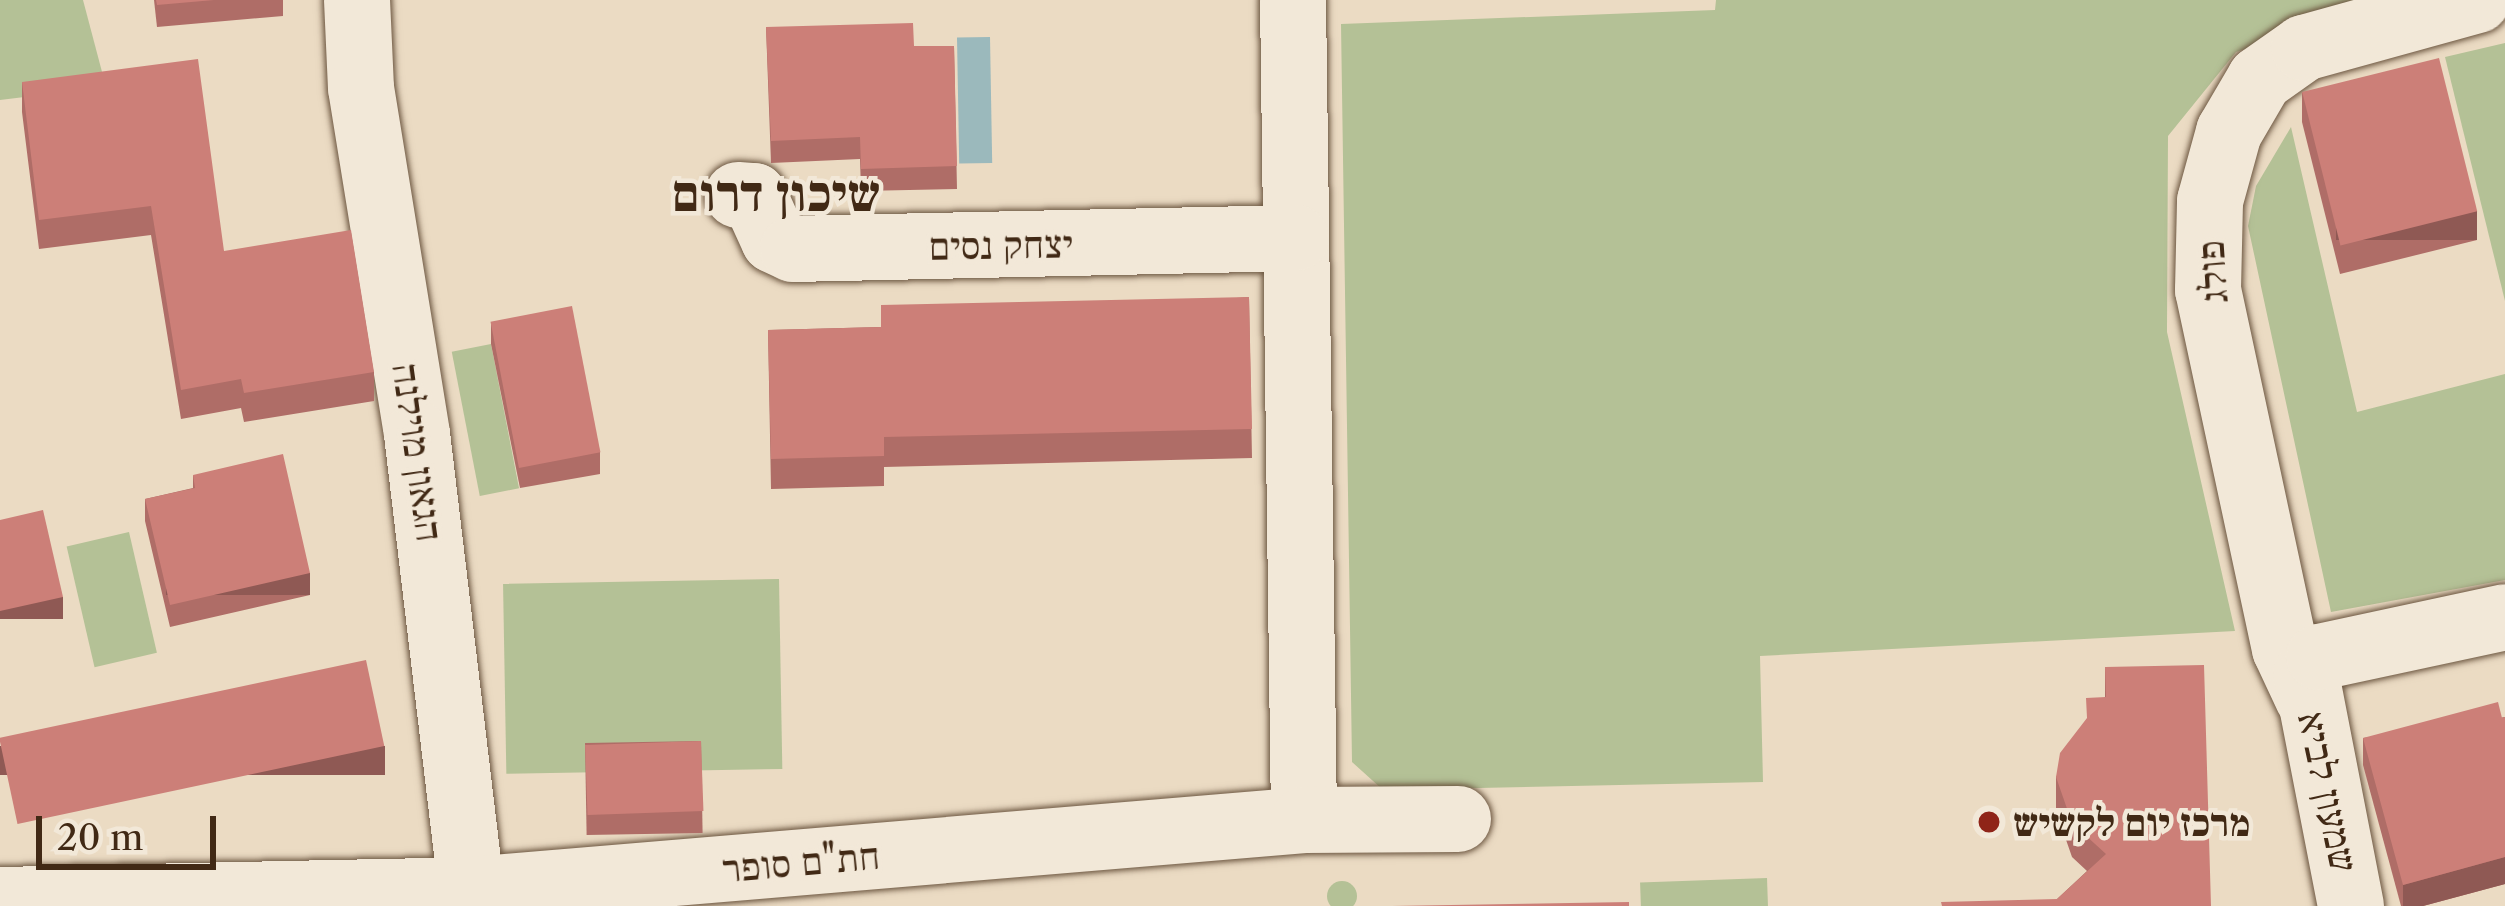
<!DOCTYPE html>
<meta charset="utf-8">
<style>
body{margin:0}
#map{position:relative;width:2505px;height:906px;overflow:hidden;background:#ebdbc3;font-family:"Libre Caslon Text","Frank Ruhl Libre",serif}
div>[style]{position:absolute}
.green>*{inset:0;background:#b4c196;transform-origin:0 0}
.round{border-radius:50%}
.water>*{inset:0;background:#9bb9bc;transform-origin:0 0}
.roads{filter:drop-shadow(0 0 3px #6c5640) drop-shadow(0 0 3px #6c5640)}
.minor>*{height:66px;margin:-33px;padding:0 33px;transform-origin:33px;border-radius:33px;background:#f2e8d8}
.wall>*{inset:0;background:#af6d67;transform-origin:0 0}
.shaded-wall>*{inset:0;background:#8f5954;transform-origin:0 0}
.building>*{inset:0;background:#cc7f78;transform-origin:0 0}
.dots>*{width:33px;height:33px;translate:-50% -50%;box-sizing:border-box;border:6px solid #f2e8d8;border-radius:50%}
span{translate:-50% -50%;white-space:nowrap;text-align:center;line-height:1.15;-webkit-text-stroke:9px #f2e8d8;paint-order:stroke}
.street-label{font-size:39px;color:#412915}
.poi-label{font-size:39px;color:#412915;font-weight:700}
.left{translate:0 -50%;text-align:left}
.district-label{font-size:51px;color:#412915;font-weight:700}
.scale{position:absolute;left:36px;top:816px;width:180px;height:54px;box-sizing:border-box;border:6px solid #412915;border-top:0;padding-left:15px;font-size:36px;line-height:42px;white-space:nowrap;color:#412915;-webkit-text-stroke:9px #f2e8d8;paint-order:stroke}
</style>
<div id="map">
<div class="green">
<i style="clip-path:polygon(0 0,83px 0,106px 87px,0 100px)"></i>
<i style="clip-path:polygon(1716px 0,2393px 0,2236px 52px,2168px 136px,2167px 332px,2235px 631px,1760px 656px,1763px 782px,1383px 790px,1352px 762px,1341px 24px,1715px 10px)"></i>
<i style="clip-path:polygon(2505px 43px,2505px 301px,2445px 57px)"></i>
<i style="clip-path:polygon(2291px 127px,2357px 412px,2505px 374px,2505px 580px,2331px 612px,2248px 226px,2256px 186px)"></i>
<i style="left:491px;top:344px;width:147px;height:40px;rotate:79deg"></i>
<i style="left:129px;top:532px;width:124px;height:64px;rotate:77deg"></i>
<i style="left:779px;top:579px;width:190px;height:276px;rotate:89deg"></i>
<i style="left:1767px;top:878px;width:28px;height:127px;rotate:88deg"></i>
<i class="round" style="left:1327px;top:881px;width:30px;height:30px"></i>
</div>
<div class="water">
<i style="left:990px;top:37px;width:126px;height:33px;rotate:89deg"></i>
</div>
<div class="roads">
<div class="minor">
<i style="left:357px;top:0;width:88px;rotate:87.4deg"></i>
<i style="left:361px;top:88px;width:351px;rotate:80.8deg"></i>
<i style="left:417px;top:434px;width:475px;rotate:83.2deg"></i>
<i style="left:1293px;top:0;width:820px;rotate:89.23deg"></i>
<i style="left:738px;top:195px;width:16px;rotate:4deg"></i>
<i style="left:754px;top:196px;width:48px;rotate:65.6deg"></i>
<i style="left:774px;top:240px;width:21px;rotate:25deg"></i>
<i style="left:793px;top:249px;width:503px;rotate:-1.25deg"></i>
<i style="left:2308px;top:698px;width:54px;rotate:-115.1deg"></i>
<i style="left:2285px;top:649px;width:367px;rotate:-102.1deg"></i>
<i style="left:2208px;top:290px;width:89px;rotate:-88.7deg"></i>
<i style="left:2210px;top:201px;width:72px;rotate:-74.6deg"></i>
<i style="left:2229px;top:132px;width:61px;rotate:-59.7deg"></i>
<i style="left:2260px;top:79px;width:54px;rotate:-35.2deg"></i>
<i style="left:2304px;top:48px;width:180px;rotate:-15.5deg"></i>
<i style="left:0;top:900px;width:471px;rotate:-1.2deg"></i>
<i style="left:471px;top:890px;width:836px;rotate:-4.8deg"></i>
<i style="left:1304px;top:820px;width:154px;rotate:-0.4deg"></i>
<i style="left:2351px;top:906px;width:236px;rotate:-101deg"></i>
<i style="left:2306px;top:674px;width:21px;rotate:-53deg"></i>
<i style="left:2319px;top:657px;width:190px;rotate:-12.1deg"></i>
</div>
</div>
<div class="wall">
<i style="clip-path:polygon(154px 0,283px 0,283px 16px,157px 27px)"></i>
<i style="clip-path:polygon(766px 27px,914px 46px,954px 46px,957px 189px,861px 191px,860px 159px,771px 163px)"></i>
<i style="clip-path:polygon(22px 82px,224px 251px,374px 372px,374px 401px,244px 422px,241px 408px,181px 419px,151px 235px,39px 249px,22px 112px)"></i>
<i style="clip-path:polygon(2302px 92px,2477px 240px,2340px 274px,2302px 122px)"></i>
<i style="clip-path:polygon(1249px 297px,1252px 458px,884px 467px,884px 486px,771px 489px,768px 330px,881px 327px)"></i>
<i style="clip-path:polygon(491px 322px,600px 452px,600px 474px,520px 488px,491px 344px)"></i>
<i style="clip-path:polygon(193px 475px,310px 595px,170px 627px,145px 521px,145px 499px,193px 488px)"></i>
<i style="clip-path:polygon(2105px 667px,2211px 906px,2057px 899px,2087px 871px,2072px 857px,2056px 811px,2056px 777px,2105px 697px)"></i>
<i style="clip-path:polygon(2505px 717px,2505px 884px,2423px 906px,2401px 906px,2363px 765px,2363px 738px)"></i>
<i style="left:701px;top:741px;width:92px;height:116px;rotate:89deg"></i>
</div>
<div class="shaded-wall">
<i style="left:2477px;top:211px;width:29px;height:141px;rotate:90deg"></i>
<i style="left:310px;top:573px;width:22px;height:144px;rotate:90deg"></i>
<i style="left:63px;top:597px;width:22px;height:65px;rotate:90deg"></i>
<i style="left:385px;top:746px;width:29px;height:394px;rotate:90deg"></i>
<i style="clip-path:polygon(2505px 857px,2505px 884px,2423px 906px,2403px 906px,2403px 885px)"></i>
</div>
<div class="building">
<i style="clip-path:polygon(156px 0,214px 0,157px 5px)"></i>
<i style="clip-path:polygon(913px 23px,914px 46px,954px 46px,957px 166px,861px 169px,860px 137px,771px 141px,766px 27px)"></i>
<i style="left:2439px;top:58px;width:158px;height:141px;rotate:76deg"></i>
<i style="clip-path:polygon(198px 59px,224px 251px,351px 230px,374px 372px,244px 393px,241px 379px,181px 390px,151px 206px,39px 220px,22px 82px)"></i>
<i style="clip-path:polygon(1249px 297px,1252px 429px,884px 437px,884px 456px,771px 459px,768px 330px,881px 327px,881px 305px)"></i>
<i style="left:572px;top:306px;width:149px;height:83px;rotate:79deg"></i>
<i style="clip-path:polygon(283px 454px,310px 573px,170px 605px,145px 499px,195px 488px,193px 475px)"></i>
<i style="clip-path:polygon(43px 510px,63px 597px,0 611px,0 520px)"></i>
<i style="left:366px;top:660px;width:88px;height:375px;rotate:78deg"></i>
<i style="clip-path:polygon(2204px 665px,2211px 906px,1942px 906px,1941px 902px,2057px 899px,2106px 854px,2072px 823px,2056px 777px,2060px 753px,2087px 718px,2086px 698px,2106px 697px,2105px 667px)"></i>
<i style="clip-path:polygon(2498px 702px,2502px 718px,2505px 717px,2505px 857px,2403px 885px,2363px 738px)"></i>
<i style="left:701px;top:741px;width:70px;height:116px;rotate:88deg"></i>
<i style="clip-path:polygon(1629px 902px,1629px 906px,1392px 906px)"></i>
</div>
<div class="dots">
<i style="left:1989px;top:822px;background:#8f2418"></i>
</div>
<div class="street-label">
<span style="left:1001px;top:245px;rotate:-1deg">יצחק נסים</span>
<span style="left:2212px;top:272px;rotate:-94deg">פולג</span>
<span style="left:418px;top:452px;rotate:82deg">הגאון מוילנה</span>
<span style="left:2328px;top:792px;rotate:78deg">שמעון לביא</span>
<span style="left:801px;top:862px;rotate:-5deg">חת"ם סופר</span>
</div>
<div class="poi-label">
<span class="left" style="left:2013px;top:822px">מרכז יום לקשיש</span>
</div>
<div class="district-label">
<span style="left:776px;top:193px">שיכון דרום</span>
</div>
<div class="scale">20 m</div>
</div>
